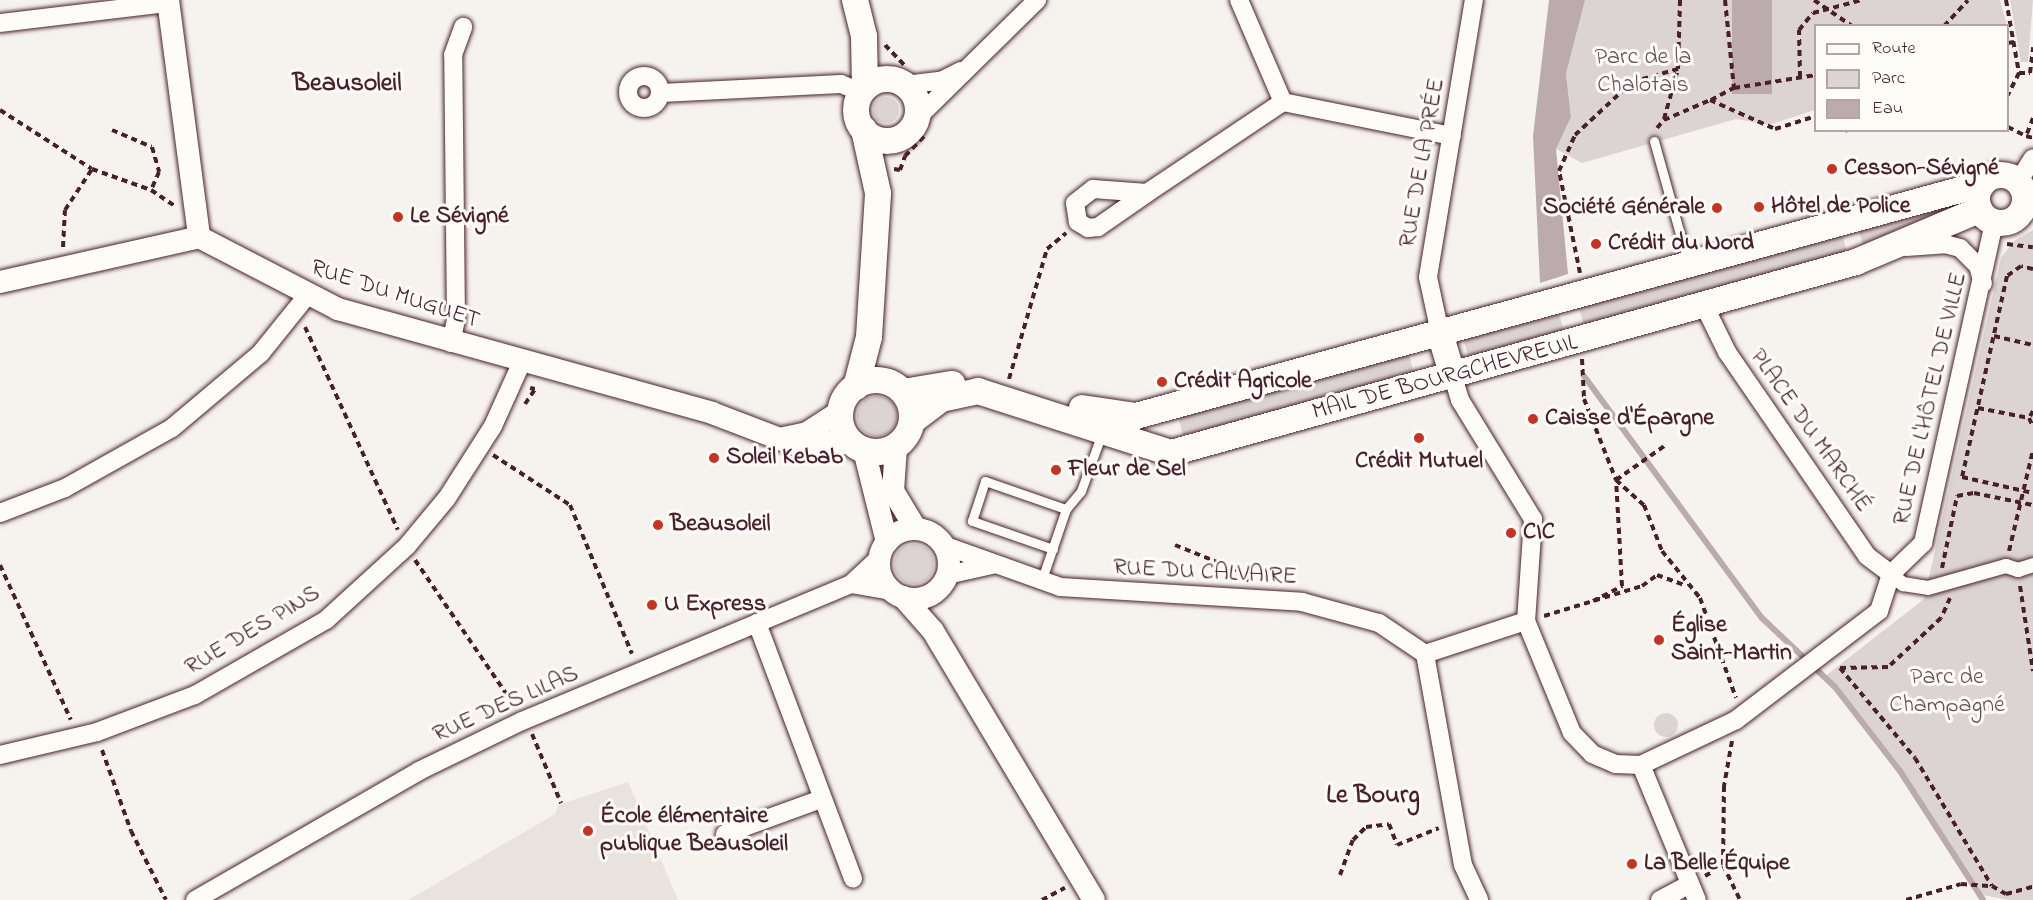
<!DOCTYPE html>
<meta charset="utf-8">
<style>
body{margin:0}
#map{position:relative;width:2033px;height:900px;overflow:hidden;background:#f6f3ef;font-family:"Indie Flower",sans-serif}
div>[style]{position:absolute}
.built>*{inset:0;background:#e9e3e0}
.green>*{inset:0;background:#dcd4d2;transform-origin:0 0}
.round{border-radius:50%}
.water>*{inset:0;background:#bbabac;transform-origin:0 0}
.stream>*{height:6px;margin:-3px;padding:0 3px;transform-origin:3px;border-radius:3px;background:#bbabac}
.path>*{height:4px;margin-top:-2px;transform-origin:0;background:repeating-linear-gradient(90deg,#4a1f2b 0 6px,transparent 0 10.5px)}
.roads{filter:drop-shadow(0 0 2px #4a1f2b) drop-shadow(0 0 2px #4a1f2b)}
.service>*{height:9px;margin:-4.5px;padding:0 4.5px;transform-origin:4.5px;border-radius:4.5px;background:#fdfcf7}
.pedestrian>*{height:14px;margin:-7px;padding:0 7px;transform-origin:7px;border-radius:7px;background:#fdfcf7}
.minor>*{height:18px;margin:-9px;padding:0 9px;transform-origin:9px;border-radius:9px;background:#fdfcf7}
.minor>.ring{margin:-9px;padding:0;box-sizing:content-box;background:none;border:18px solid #fdfcf7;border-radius:50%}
.tertiary>*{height:22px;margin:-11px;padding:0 11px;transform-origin:11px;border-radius:11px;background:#fdfcf7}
.tertiary>.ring{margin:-11px;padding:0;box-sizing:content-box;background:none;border:22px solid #fdfcf7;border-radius:50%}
.secondary>*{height:26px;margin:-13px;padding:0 13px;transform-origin:13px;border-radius:13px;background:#fdfcf7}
.secondary>.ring{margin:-13px;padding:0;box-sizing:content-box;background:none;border:26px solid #fdfcf7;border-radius:50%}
.dots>*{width:16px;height:16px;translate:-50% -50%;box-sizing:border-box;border:3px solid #fdfcf7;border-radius:50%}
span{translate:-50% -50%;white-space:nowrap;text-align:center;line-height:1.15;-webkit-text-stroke:6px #fdfcf7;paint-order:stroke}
.park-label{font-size:24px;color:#6e4c55}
.street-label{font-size:24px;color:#4a1f2b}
.poi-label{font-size:24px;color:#4a1f2b;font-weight:700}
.left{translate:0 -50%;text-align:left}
.right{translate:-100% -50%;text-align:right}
.neighbourhood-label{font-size:26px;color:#4a1f2b;font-weight:700}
.legend{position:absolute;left:1814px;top:24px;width:195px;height:108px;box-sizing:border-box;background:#fdfcf7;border:2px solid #b5a4a5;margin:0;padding:8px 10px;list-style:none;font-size:18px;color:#4a1f2b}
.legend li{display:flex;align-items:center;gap:12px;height:30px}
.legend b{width:30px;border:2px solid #b5a4a5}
</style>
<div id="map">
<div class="built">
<i style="clip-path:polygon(628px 782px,678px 900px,408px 900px,555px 814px,558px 805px)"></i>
</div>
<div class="green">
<i style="clip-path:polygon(1585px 0,2000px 0,2007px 26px,1816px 26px,1815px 110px,1769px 125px,1736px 119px,1582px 163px,1556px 149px,1571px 117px,1566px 74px)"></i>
<i style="clip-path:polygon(2010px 0,2033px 0,2028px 62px,2021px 62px)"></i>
<i class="round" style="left:873px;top:97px;width:26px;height:26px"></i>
<i style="clip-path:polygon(1950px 199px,1954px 214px,1865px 250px,1857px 225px)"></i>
<i style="left:1841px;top:230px;width:28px;height:273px;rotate:75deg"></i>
<i style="clip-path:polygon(2033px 230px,2033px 900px,2008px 900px,1983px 895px,1900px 771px,1824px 677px,1924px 599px,2001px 258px,2014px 241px)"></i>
<i style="left:1558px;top:310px;width:26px;height:99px;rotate:74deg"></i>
<i style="left:1408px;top:350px;width:29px;height:239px;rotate:76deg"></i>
<i class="round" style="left:857px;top:396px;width:40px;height:40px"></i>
<i class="round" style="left:894px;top:544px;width:40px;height:40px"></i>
<i class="round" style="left:1654px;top:713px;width:24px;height:24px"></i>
</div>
<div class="water">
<i style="clip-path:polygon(1549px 0,1585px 0,1566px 74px,1571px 117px,1556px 149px,1568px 274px,1540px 283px,1533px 136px)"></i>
<i style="left:1732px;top:0;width:40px;height:94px"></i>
</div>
<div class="stream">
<i style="left:1584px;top:376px;width:300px;rotate:53.7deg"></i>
<i style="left:1762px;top:618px;width:100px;rotate:43.4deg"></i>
<i style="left:1835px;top:687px;width:106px;rotate:52.3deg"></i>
<i style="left:1900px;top:771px;width:153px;rotate:57.2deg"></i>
</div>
<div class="path">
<i style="left:1725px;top:0;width:88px;rotate:84.2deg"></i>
<i style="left:1814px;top:0;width:46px;rotate:34.4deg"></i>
<i style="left:2006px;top:0;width:74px;rotate:79.9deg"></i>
<i style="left:2019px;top:73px;width:25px;rotate:117deg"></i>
<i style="left:1944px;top:26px;width:35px;rotate:-47deg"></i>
<i style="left:2008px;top:43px;width:6px;rotate:-9deg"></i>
<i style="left:885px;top:45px;width:30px;rotate:46deg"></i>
<i style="left:2019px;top:73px;width:11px"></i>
<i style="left:2030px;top:73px;width:26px;rotate:-83deg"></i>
<i style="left:1800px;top:77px;width:47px;rotate:-91.2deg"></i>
<i style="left:1799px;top:30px;width:22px;rotate:-51deg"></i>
<i style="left:1813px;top:13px;width:51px;rotate:-14.9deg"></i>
<i style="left:1711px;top:100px;width:26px;rotate:-28deg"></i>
<i style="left:1734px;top:88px;width:83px;rotate:-9deg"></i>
<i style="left:0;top:110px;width:109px;rotate:32.7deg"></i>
<i style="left:92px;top:169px;width:63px;rotate:19.6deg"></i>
<i style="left:151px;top:190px;width:29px;rotate:34deg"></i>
<i style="left:2033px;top:118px;width:19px;rotate:111deg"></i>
<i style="left:2026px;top:136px;width:7px;rotate:16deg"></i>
<i style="left:1664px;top:119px;width:52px;rotate:-74.4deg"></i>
<i style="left:1678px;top:69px;width:69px;rotate:-88.3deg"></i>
<i style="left:2008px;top:127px;width:20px;rotate:27deg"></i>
<i style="left:1657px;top:128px;width:11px;rotate:-49deg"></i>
<i style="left:1664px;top:120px;width:50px;rotate:-23.5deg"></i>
<i style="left:1710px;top:100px;width:71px;rotate:24deg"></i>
<i style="left:1775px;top:129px;width:43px;rotate:-17.6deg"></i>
<i style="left:112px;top:130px;width:43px;rotate:23deg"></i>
<i style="left:152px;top:147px;width:26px;rotate:74deg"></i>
<i style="left:159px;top:172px;width:20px;rotate:114deg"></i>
<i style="left:1847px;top:130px;width:2px;rotate:63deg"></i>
<i style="left:894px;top:169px;width:6px;rotate:9deg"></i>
<i style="left:900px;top:170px;width:15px;rotate:-70deg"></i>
<i style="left:905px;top:156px;width:29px;rotate:-46deg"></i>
<i style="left:2007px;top:244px;width:26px;rotate:7deg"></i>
<i style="left:63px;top:247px;width:37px;rotate:-87deg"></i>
<i style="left:65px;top:210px;width:49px;rotate:-56.6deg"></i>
<i style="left:2033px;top:269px;width:12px;rotate:-166deg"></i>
<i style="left:2021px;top:266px;width:17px;rotate:144deg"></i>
<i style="left:2007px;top:276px;width:206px;rotate:102.6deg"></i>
<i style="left:1962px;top:477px;width:73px;rotate:12.7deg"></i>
<i style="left:1580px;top:273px;width:104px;rotate:-101.6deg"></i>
<i style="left:1559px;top:171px;width:39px;rotate:-66deg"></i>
<i style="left:1575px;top:135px;width:78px;rotate:-42.9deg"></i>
<i style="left:1632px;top:82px;width:48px;rotate:-15.8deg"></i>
<i style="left:305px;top:327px;width:223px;rotate:65.4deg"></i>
<i style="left:1994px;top:336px;width:40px;rotate:13deg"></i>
<i style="left:1582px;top:359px;width:40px;rotate:87.1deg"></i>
<i style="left:1584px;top:399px;width:87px;rotate:68.4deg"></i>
<i style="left:1616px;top:480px;width:38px;rotate:42deg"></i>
<i style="left:1644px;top:505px;width:49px;rotate:68.6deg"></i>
<i style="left:1662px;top:551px;width:60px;rotate:51deg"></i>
<i style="left:1700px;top:598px;width:106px;rotate:70.2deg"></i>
<i style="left:1009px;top:379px;width:135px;rotate:-73.7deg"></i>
<i style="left:1047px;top:249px;width:25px;rotate:-40deg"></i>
<i style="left:525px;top:404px;width:18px;rotate:-56deg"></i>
<i style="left:535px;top:389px;width:5px;rotate:-169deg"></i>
<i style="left:1978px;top:408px;width:52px;rotate:11.1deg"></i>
<i style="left:2033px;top:411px;width:8px;rotate:120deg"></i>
<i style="left:2029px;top:418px;width:10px;rotate:66deg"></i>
<i style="left:493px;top:455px;width:92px;rotate:33deg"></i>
<i style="left:570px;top:505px;width:161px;rotate:67.4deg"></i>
<i style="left:1175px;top:545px;width:69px;rotate:22.1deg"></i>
<i style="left:1239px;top:571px;width:14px;rotate:45deg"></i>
<i style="left:2009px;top:551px;width:104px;rotate:-76.6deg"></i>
<i style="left:415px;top:560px;width:176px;rotate:55.7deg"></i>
<i style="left:0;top:565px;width:170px;rotate:65.4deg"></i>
<i style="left:1942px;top:568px;width:74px;rotate:-78.2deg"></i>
<i style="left:1957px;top:496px;width:17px;rotate:-10deg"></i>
<i style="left:1974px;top:493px;width:60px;rotate:11.5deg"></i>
<i style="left:2020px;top:586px;width:86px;rotate:81.3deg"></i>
<i style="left:1950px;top:598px;width:22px;rotate:114deg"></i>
<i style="left:1941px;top:618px;width:72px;rotate:137.2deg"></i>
<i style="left:1888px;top:667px;width:48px;rotate:178.8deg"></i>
<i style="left:1840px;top:668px;width:117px;rotate:50.2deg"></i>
<i style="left:1915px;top:758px;width:149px;rotate:59deg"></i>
<i style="left:1593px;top:601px;width:33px;rotate:-27deg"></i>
<i style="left:1622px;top:586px;width:106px;rotate:-93.2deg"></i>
<i style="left:1616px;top:480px;width:62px;rotate:-35.2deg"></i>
<i style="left:1544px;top:616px;width:102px;rotate:-17deg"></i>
<i style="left:1642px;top:586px;width:19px;rotate:-36deg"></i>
<i style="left:1657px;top:575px;width:30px;rotate:20deg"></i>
<i style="left:532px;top:734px;width:75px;rotate:67.2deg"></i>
<i style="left:1732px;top:741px;width:46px;rotate:100.1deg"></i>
<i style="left:1724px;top:786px;width:79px;rotate:90.7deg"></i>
<i style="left:1723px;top:865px;width:39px;rotate:64deg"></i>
<i style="left:102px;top:750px;width:86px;rotate:70.3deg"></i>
<i style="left:131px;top:831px;width:77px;rotate:63.1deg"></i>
<i style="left:1340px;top:875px;width:37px;rotate:-70deg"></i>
<i style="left:1353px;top:840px;width:18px;rotate:-45deg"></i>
<i style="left:1366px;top:827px;width:23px;rotate:-7deg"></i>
<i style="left:1389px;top:824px;width:22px;rotate:69deg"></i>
<i style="left:1397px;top:845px;width:45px;rotate:-22deg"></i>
<i style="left:1705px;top:876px;width:21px;rotate:-31deg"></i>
<i style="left:1042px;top:900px;width:26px;rotate:-28deg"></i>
<i style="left:1906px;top:900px;width:57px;rotate:-16.2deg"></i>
<i style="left:1961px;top:884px;width:31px;rotate:4deg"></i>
<i style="left:1992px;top:886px;width:16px;rotate:30deg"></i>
<i style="left:2006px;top:894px;width:28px;rotate:-15deg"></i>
</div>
<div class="roads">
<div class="service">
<i style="left:1654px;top:141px;width:127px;rotate:74.4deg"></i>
<i style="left:1053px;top:549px;width:86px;rotate:-160.9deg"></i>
<i style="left:972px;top:521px;width:42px;rotate:-72deg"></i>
<i style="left:985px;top:481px;width:86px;rotate:19.1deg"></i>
<i style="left:1041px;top:582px;width:77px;rotate:-71.1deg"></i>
<i style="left:1066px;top:509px;width:23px;rotate:-50deg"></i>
<i style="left:1081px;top:491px;width:62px;rotate:-70.1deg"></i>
</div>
<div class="pedestrian">
<i style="left:1891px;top:574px;width:16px;rotate:40deg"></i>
<i style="left:1903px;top:584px;width:25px;rotate:9deg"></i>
<i style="left:1928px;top:588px;width:81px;rotate:-15.8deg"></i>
<i style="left:2006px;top:566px;width:13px;rotate:18deg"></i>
<i style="left:2018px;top:570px;width:16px;rotate:-18deg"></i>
</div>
<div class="minor">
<i style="left:1239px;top:0;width:111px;rotate:66.7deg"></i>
<i style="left:1283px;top:102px;width:172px;rotate:11.4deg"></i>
<i style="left:0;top:23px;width:169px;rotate:-6.8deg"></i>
<i class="ring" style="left:628px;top:76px;width:14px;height:14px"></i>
<i style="left:905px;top:85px;width:38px;rotate:-7deg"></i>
<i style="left:943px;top:80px;width:20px;rotate:-27deg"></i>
<i style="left:661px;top:93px;width:180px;rotate:-2.9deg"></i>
<i style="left:841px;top:84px;width:22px;rotate:22deg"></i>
<i style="left:916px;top:119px;width:170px;rotate:-44.5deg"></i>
<i style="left:2018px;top:182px;width:28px;rotate:-58deg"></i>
<i style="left:1093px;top:189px;width:54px;rotate:4.2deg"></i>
<i style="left:1147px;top:193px;width:60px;rotate:145.2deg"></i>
<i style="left:1098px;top:227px;width:10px;rotate:174deg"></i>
<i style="left:1088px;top:228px;width:12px;rotate:-149deg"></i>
<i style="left:1078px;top:222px;width:19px;rotate:-99deg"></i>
<i style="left:1075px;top:203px;width:23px;rotate:-38deg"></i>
<i style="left:1147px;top:193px;width:164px;rotate:-33.8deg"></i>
<i style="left:1906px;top:247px;width:39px;rotate:-4deg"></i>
<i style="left:1945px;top:244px;width:16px;rotate:15deg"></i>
<i style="left:1960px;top:248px;width:25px;rotate:45deg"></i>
<i style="left:1978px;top:266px;width:18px;rotate:74deg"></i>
<i style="left:1704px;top:305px;width:52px;rotate:63.9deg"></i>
<i style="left:1727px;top:352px;width:247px;rotate:55.5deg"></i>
<i style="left:1867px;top:556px;width:30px;rotate:37deg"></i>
<i style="left:1440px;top:333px;width:57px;rotate:-102.1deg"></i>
<i style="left:1428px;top:277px;width:281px;rotate:-80.6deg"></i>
<i style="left:451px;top:343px;width:24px;rotate:-78deg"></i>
<i style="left:456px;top:320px;width:265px;rotate:-90.6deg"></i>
<i style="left:453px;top:55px;width:30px;rotate:-70deg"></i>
<i style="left:1453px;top:377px;width:24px;rotate:73deg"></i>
<i style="left:1460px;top:400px;width:140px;rotate:58.5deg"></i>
<i style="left:1533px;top:519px;width:102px;rotate:93.9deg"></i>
<i style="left:1526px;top:621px;width:121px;rotate:67.7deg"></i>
<i style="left:1572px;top:733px;width:29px;rotate:46deg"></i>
<i style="left:1592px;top:754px;width:25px;rotate:23deg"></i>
<i style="left:1615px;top:764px;width:26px;rotate:2deg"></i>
<i style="left:1641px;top:765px;width:105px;rotate:-25.3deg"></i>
<i style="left:1736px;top:720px;width:180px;rotate:-37.3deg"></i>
<i style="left:1879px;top:611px;width:39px;rotate:-72deg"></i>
<i style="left:1891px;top:574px;width:45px;rotate:-44.1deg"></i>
<i style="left:1923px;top:543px;width:329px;rotate:-77.5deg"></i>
<i style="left:0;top:513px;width:70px;rotate:-21deg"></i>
<i style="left:65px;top:488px;width:123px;rotate:-29.3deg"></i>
<i style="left:172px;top:428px;width:115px;rotate:-40.1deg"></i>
<i style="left:260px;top:354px;width:73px;rotate:-51.1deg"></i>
<i style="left:943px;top:545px;width:124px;rotate:19.7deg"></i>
<i style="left:1060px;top:587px;width:242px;rotate:3.5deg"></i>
<i style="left:1302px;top:602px;width:80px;rotate:15.3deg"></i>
<i style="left:1379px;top:623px;width:55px;rotate:34deg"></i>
<i style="left:947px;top:575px;width:46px;rotate:-12.5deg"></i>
<i style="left:851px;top:584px;width:42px;rotate:9.7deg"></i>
<i style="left:757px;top:623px;width:273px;rotate:69.4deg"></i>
<i style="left:1425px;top:654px;width:214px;rotate:79.8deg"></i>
<i style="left:1463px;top:865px;width:38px;rotate:65deg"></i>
<i style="left:1425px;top:654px;width:106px;rotate:-18.1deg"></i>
<i style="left:0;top:755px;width:100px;rotate:-13.3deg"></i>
<i style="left:97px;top:732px;width:105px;rotate:-20.7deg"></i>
<i style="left:195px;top:695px;width:151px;rotate:-29.8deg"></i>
<i style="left:326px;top:620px;width:110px;rotate:-42.4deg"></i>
<i style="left:407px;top:546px;width:62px;rotate:-50.2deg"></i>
<i style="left:447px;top:498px;width:85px;rotate:-57.4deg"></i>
<i style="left:493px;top:426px;width:68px;rotate:-65.7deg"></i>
<i style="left:1641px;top:765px;width:146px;rotate:67.5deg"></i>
<i style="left:725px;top:834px;width:102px;rotate:-20deg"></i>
<i style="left:195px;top:900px;width:258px;rotate:-29.9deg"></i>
<i style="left:419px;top:771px;width:114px;rotate:-25.9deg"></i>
<i style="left:522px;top:721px;width:356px;rotate:-22.6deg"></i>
<i style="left:851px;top:584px;width:40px;rotate:-43deg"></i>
<i style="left:1660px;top:900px;width:32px;rotate:-28deg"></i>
</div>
<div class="tertiary">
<i style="left:168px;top:0;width:239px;rotate:82.5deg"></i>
<i style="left:0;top:282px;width:204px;rotate:-12.7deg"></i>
<i style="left:199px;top:237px;width:157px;rotate:27.4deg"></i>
<i style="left:338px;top:309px;width:388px;rotate:15.5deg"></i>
<i style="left:712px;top:413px;width:84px;rotate:21deg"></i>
<i style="left:790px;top:443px;width:62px"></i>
<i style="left:784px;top:438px;width:24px;rotate:-12deg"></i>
<i style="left:807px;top:433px;width:40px;rotate:-32.9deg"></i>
<i style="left:896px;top:447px;width:44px;rotate:93.9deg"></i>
<i style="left:893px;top:491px;width:44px;rotate:58.8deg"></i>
<i style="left:864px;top:450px;width:95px;rotate:76deg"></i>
<i class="ring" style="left:879px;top:529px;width:48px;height:48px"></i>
<i style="left:903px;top:597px;width:45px;rotate:48.6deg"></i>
<i style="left:933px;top:631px;width:313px;rotate:59.1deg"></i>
</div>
<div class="secondary">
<i style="left:855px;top:0;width:37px;rotate:76deg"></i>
<i style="left:864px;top:36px;width:52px;rotate:88.9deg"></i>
<i class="ring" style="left:856px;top:79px;width:36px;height:36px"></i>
<i class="ring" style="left:1977px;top:175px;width:22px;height:22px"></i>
<i style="left:1440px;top:333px;width:46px;rotate:73.5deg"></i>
<i class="ring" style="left:840px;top:380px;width:46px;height:46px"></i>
<i style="left:856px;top:387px;width:52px;rotate:-75.4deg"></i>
<i style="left:869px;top:337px;width:144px;rotate:-86.4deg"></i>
<i style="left:878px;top:193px;width:65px;rotate:-102.5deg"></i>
<i style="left:903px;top:392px;width:50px;rotate:-9.3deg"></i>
<i style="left:1082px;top:408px;width:55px;rotate:8.4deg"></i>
<i style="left:1136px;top:416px;width:877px;rotate:-15.34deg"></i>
<i style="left:912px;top:421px;width:36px;rotate:-37deg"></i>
<i style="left:941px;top:399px;width:38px;rotate:-12deg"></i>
<i style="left:978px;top:391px;width:203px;rotate:17.8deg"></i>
<i style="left:1171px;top:453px;width:711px;rotate:-15.58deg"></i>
<i style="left:1856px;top:262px;width:134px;rotate:-22.9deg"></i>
</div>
</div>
<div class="dots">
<i style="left:1832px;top:169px;background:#c8321e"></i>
<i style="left:1759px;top:207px;background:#c8321e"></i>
<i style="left:1717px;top:208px;background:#c8321e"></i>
<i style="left:398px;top:217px;background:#c8321e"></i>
<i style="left:1596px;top:244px;background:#c8321e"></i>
<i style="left:1162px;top:382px;background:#c8321e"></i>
<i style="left:1533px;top:419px;background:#c8321e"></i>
<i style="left:1419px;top:438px;background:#c8321e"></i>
<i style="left:714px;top:458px;background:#c8321e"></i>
<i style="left:1056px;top:470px;background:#c8321e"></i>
<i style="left:658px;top:525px;background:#c8321e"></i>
<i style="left:1511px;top:533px;background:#c8321e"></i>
<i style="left:652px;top:605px;background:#c8321e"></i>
<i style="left:1659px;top:640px;background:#c8321e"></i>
<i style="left:588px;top:831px;background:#c8321e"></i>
<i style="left:1632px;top:864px;background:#c8321e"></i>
</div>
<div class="park-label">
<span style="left:1643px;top:72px">Parc de la<br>Chalotais</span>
<span style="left:1947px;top:692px">Parc de<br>Champagné</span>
</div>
<div class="street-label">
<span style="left:1423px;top:163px;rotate:-80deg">RUE DE LA PRÉE</span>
<span style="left:395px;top:295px;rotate:18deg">RUE DU MUGUET</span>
<span style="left:1445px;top:378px;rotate:-15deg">MAIL DE BOURGCHEVREUIL</span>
<span style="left:1931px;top:399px;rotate:-77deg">RUE DE L'HÔTEL DE VILLE</span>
<span style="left:1810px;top:431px;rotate:55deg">PLACE DU MARCHÉ</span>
<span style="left:1205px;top:573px;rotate:3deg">RUE DU CALVAIRE</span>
<span style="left:253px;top:631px;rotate:-31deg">RUE DES PINS</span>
<span style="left:506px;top:705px;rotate:-24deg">RUE DES LILAS</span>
</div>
<div class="poi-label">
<span class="left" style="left:1844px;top:169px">Cesson-Sévigné</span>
<span class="left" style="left:1771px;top:207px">Hôtel de Police</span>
<span class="right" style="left:1705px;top:208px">Société Générale</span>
<span class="left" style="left:410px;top:217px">Le Sévigné</span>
<span class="left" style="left:1608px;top:244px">Crédit du Nord</span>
<span class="left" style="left:1174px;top:382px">Crédit Agricole</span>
<span class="left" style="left:1545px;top:419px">Caisse d'Épargne</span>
<span class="left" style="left:726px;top:458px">Soleil Kebab</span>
<span style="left:1419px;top:462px">Crédit Mutuel</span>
<span class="left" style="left:1068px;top:470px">Fleur de Sel</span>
<span class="left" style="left:670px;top:525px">Beausoleil</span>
<span class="left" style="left:1523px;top:533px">CIC</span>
<span class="left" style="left:664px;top:605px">U Express</span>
<span class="left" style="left:1671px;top:640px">Église<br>Saint-Martin</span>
<span class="left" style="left:600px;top:831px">École élémentaire<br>publique Beausoleil</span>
<span class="left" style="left:1644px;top:864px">La Belle Équipe</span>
</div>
<div class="neighbourhood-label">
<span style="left:347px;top:85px">Beausoleil</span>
<span style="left:1373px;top:797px">Le Bourg</span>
</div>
<ul class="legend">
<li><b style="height:8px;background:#fdfcf7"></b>Route</li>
<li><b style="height:16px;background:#dcd4d2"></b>Parc</li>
<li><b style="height:16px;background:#bbabac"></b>Eau</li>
</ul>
</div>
